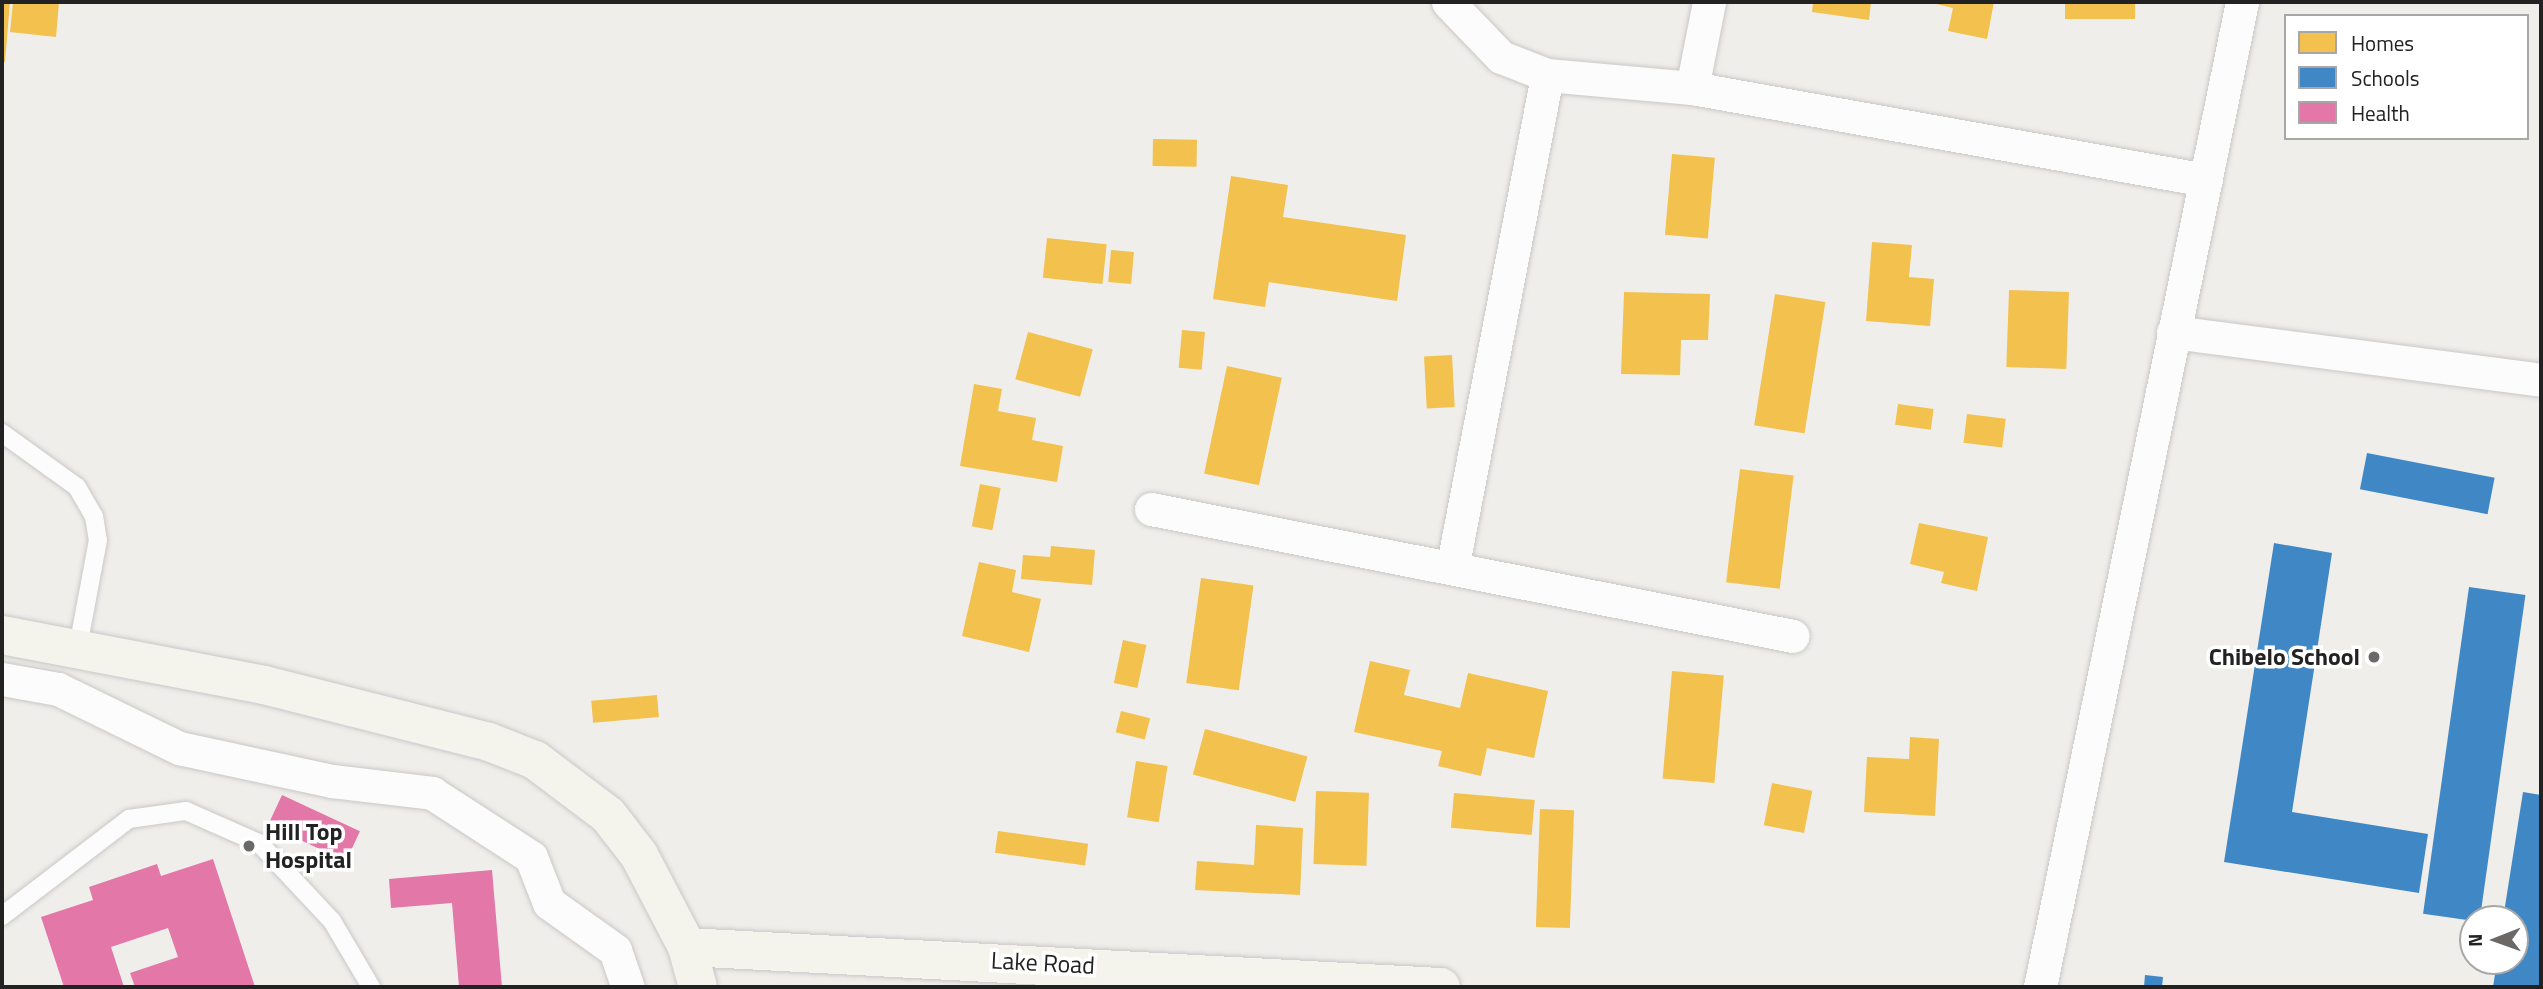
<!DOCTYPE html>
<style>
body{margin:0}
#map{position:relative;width:2543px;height:989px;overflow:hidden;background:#f0eeeb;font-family:"Titillium Web",sans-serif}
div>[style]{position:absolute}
.homes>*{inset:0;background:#f2c14e;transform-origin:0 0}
.schools>*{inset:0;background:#3f88c5;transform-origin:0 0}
.health>*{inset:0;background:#e377a8;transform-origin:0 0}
.roads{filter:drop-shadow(0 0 2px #c9c8c7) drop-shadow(0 0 2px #c9c8c7)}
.service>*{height:18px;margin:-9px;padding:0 9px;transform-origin:9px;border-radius:9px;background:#fdfcfc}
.minor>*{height:33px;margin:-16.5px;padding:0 16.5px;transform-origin:16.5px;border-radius:16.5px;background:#fdfcfc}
.secondary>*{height:38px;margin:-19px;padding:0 19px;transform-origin:19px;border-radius:19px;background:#f4f4ed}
.dots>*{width:19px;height:19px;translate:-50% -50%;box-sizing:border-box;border:4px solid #fff;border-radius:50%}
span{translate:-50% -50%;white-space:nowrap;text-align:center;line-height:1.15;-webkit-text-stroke:7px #fff;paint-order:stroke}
.poi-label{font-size:24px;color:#222;font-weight:700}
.right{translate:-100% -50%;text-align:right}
.left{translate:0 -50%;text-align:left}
.street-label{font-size:24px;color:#222}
.frame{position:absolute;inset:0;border:4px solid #222;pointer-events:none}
.legend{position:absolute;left:2284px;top:14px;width:245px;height:126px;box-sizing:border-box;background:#fff;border:2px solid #a7a7a7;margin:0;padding:9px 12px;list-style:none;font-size:21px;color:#222}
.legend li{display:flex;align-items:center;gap:14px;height:35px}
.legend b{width:35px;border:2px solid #a7a7a7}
.north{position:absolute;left:2459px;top:905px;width:70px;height:70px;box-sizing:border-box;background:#fff;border:2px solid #a7a7a7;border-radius:50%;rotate:269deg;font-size:19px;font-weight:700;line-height:28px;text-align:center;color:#222}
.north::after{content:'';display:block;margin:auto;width:24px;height:32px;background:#6a6968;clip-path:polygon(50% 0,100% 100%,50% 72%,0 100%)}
</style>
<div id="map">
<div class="homes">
<i style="clip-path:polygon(2px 2px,10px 2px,5px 62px,2px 62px)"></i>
<i style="clip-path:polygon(13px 2px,59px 2px,56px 37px,10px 32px)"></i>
<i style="clip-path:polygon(1813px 2px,1871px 2px,1869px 20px,1812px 12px)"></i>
<i style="clip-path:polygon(1928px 2px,1994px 2px,1987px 39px,1948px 31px,1953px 8px)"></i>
<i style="left:2065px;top:2px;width:70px;height:17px"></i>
<i style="left:1153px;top:139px;width:44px;height:27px;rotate:1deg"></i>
<i style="left:1672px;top:154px;width:43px;height:81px;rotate:5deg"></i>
<i style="clip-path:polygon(1231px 176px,1288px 185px,1283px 217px,1406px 235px,1397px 301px,1269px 282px,1265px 307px,1213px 299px)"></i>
<i style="left:1047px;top:238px;width:60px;height:40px;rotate:6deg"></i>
<i style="clip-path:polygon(1872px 242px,1912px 245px,1909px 277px,1934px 279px,1930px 326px,1866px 321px)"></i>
<i style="left:1111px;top:250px;width:23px;height:32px;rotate:5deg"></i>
<i style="left:2009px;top:290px;width:60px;height:77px;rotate:2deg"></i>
<i style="clip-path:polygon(1624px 292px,1710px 294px,1708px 340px,1681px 340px,1680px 375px,1621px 374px)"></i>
<i style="left:1775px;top:294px;width:51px;height:133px;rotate:9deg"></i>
<i style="left:1182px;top:330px;width:23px;height:38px;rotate:5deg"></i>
<i style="left:1028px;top:332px;width:67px;height:49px;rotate:15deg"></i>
<i style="left:1452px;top:355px;width:52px;height:28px;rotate:87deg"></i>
<i style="left:1227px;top:366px;width:56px;height:110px;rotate:12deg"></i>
<i style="clip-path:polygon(974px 384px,1002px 389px,998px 411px,1036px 418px,1032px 440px,1063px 446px,1057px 482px,960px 466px)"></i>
<i style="left:1898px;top:404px;width:36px;height:21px;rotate:8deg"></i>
<i style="left:1967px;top:414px;width:39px;height:29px;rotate:7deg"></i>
<i style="left:1740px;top:469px;width:54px;height:114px;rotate:7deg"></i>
<i style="left:980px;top:484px;width:21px;height:43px;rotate:11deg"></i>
<i style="clip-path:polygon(1919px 523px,1988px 537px,1977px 591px,1941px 583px,1944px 572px,1910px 564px)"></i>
<i style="clip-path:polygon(1051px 546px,1095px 550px,1092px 585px,1021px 579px,1023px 555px,1050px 557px)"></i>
<i style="clip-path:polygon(979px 562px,1016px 570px,1012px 592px,1041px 599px,1029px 652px,962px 636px)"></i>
<i style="left:1201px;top:578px;width:53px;height:106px;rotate:8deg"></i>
<i style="left:1123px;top:640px;width:24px;height:44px;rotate:12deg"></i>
<i style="clip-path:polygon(1370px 661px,1410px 670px,1404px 695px,1460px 708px,1468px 673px,1548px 691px,1534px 758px,1487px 748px,1481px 776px,1438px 766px,1442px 751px,1354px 732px)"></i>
<i style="left:1672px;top:671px;width:52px;height:108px;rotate:5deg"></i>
<i style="left:657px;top:695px;width:22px;height:66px;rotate:85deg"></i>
<i style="left:1121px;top:711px;width:30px;height:22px;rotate:14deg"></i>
<i style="left:1205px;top:729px;width:106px;height:47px;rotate:15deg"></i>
<i style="clip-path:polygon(1910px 737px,1939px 739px,1935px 816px,1864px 812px,1867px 757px,1909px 759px)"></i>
<i style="left:1136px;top:761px;width:32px;height:57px;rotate:9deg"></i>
<i style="left:1772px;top:783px;width:41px;height:43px;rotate:11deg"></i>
<i style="left:1316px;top:791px;width:53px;height:73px;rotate:2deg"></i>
<i style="left:1454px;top:793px;width:81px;height:35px;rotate:5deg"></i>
<i style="left:1540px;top:809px;width:34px;height:118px;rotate:2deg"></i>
<i style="clip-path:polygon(1256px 825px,1303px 828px,1300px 895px,1195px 890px,1197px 861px,1254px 865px)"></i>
<i style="left:998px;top:831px;width:91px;height:22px;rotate:8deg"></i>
</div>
<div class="schools">
<i style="left:2367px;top:453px;width:130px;height:37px;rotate:11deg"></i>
<i style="clip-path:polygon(2274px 543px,2332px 553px,2292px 812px,2428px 834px,2419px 893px,2224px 862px)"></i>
<i style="left:2469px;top:587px;width:57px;height:330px;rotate:8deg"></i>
<i style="clip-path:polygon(2523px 792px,2541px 795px,2541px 987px,2493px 987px,2497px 961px,2515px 961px,2515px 919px,2503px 919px)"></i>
<i style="clip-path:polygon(2145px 975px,2163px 977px,2162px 987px,2144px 987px)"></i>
</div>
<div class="health">
<i style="left:282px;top:795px;width:86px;height:33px;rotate:25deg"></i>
<i style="clip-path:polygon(213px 859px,255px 987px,135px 987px,130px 973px,178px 957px,168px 928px,111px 947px,124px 987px,64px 987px,41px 917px,93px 900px,89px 887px,157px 864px,161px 876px)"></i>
<i style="clip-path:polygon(492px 870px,502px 987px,459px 987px,452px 903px,391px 908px,389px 879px)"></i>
</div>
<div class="roads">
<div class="service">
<i style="left:2px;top:433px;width:92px;rotate:35.8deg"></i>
<i style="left:77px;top:487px;width:34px;rotate:60deg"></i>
<i style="left:94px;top:516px;width:24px;rotate:81deg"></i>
<i style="left:98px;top:540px;width:109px;rotate:100.6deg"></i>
<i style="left:2px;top:916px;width:160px;rotate:-37.4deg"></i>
<i style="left:129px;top:819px;width:58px;rotate:-8deg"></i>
<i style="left:186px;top:811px;width:80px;rotate:23.7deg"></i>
<i style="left:259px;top:843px;width:107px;rotate:46.9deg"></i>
<i style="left:332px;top:921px;width:77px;rotate:59.4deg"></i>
</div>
<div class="minor">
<i style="left:1448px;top:2px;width:76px;rotate:46.1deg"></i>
<i style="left:1501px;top:57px;width:49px;rotate:21.4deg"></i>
<i style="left:1547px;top:75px;width:146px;rotate:5.1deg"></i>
<i style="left:1692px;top:88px;width:522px;rotate:10.15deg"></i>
<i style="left:1692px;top:88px;width:88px;rotate:-78.8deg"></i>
<i style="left:2173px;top:332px;width:371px;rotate:7.4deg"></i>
<i style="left:1151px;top:509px;width:654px;rotate:11.19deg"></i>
<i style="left:1453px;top:564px;width:498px;rotate:-79.1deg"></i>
<i style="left:2px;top:679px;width:57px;rotate:10.1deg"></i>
<i style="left:58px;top:689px;width:135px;rotate:26deg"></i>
<i style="left:179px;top:748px;width:157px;rotate:12.2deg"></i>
<i style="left:332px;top:781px;width:101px;rotate:6.8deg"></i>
<i style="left:432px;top:793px;width:118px;rotate:32.9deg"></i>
<i style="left:531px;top:857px;width:49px;rotate:68.6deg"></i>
<i style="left:549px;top:903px;width:81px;rotate:35.5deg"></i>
<i style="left:615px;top:950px;width:39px;rotate:71deg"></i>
<i style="left:2040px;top:987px;width:1005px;rotate:-78.41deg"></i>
</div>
<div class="secondary">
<i style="left:2px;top:635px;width:267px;rotate:10.8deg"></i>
<i style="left:264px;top:685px;width:232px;rotate:14.2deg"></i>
<i style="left:489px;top:742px;width:49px;rotate:21.4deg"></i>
<i style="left:535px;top:760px;width:91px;rotate:37deg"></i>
<i style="left:608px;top:815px;width:51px;rotate:52.2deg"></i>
<i style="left:639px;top:855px;width:104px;rotate:62.4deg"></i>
<i style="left:687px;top:947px;width:41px;rotate:74.6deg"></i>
<i style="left:687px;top:947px;width:755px;rotate:3.04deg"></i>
</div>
</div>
<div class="dots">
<i style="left:2374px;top:657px;background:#6a6968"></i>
<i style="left:249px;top:846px;background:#6a6968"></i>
</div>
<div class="poi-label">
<span class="right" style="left:2360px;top:657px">Chibelo School</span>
<span class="left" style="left:265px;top:846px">Hill Top<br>Hospital</span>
</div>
<div class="street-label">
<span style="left:1043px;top:963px;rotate:3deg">Lake Road</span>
</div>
<div class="frame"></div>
<ul class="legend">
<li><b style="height:19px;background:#f2c14e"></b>Homes</li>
<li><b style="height:19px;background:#3f88c5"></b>Schools</li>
<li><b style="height:19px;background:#e377a8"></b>Health</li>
</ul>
<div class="north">N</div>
</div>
